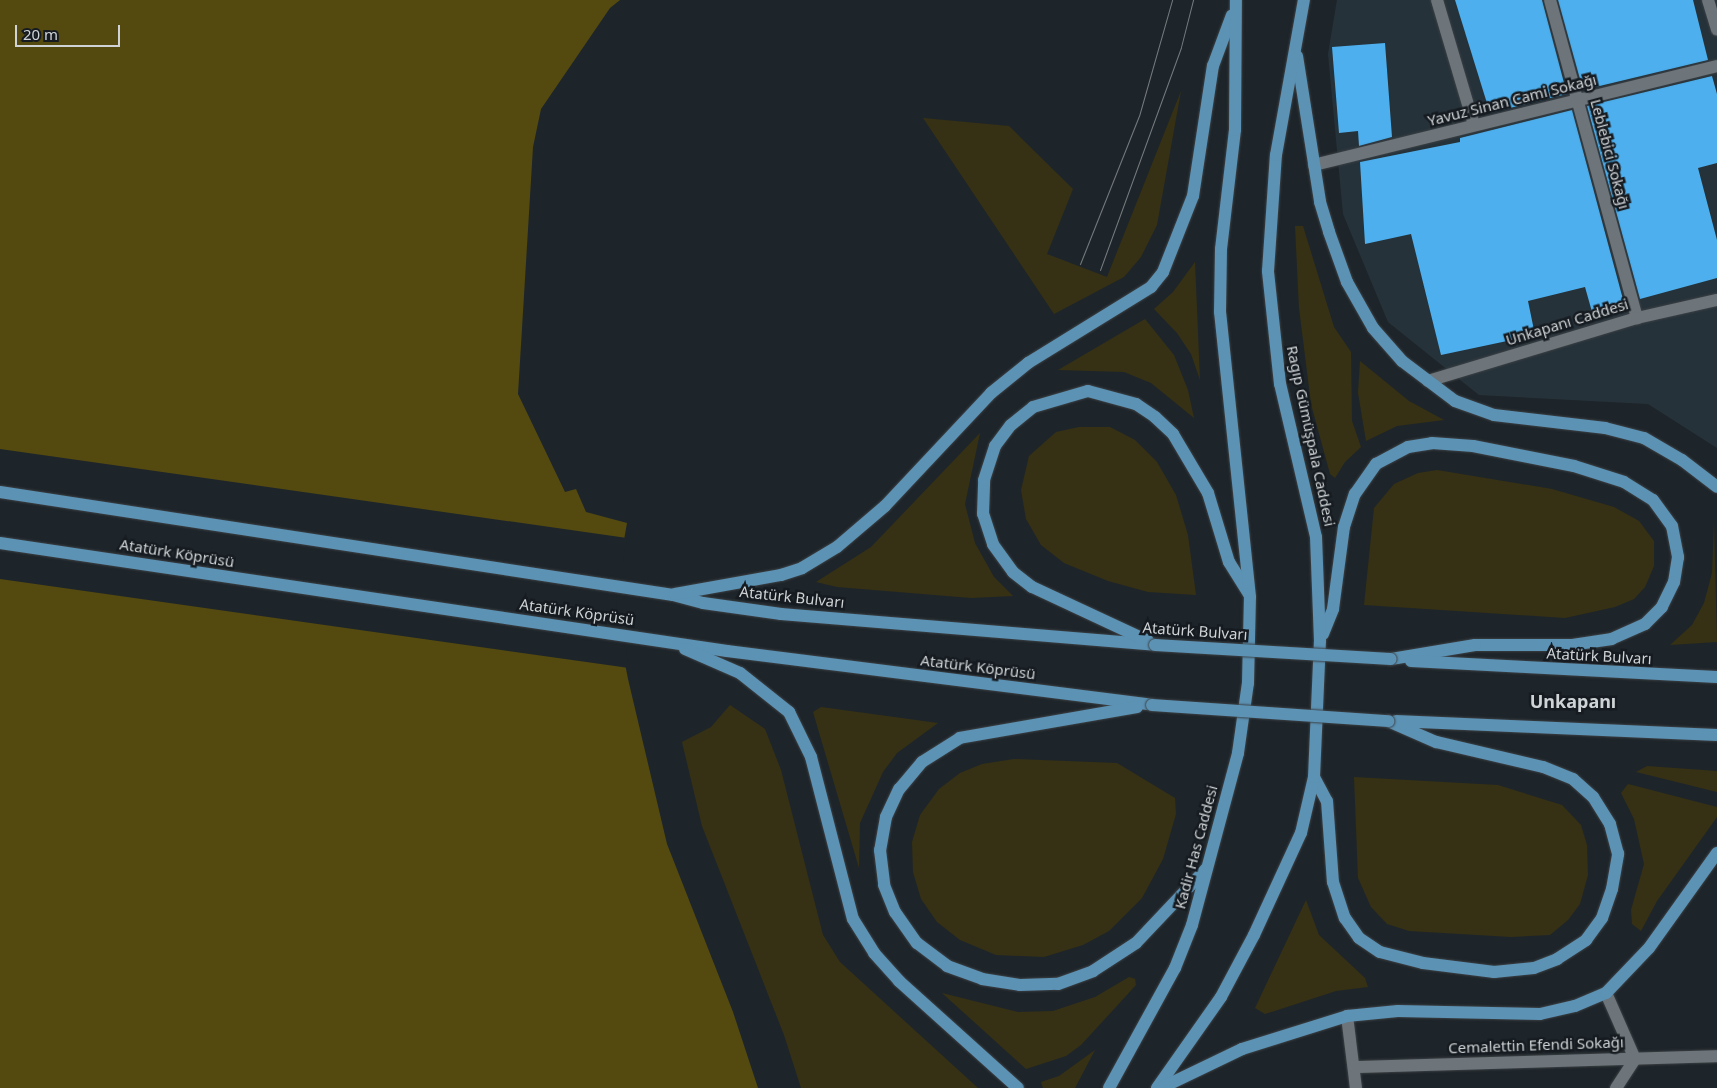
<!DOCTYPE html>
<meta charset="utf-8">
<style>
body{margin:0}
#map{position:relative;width:1717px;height:1088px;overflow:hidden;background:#1e252a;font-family:"Noto Sans",sans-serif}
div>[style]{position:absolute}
.built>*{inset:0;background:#26323a}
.green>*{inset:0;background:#363114}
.water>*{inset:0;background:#544a0f}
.pier>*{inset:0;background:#1e252a}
.building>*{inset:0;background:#4dafed}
.roads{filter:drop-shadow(0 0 1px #3c4145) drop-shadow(0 0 1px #3c4145)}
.street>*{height:12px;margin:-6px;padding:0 6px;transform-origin:6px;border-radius:6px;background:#6d757a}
.primary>*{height:12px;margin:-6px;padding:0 6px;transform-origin:6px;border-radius:6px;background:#5c92b4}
.tram>*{height:1px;margin:-0.5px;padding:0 0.5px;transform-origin:0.5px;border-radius:0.5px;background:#767b7f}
.bridges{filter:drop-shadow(0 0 1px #3c4145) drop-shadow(0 0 1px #3c4145)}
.primary-bridge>*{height:12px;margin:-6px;padding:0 6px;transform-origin:6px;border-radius:6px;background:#5c92b4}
span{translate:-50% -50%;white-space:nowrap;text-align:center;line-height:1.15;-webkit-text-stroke:5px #151b20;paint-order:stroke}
.street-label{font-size:15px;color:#cfd3d6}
.quarter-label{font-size:18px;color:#cfd3d6;font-weight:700}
.scale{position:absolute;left:15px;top:25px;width:105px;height:22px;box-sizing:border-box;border:2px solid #cfd3d6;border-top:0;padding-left:6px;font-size:15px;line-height:18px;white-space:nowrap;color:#cfd3d6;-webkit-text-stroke:4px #151b20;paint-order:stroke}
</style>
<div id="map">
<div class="built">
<i style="clip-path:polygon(1337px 0,1717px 0,1717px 448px,1648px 404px,1479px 395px,1388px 322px,1343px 214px,1328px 54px)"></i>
</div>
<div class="green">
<i style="clip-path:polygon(1181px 91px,1157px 225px,1141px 257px,1124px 277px,1054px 314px,923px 118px,1009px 126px,1073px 189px,1047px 254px,1107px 277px)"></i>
<i style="clip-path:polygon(1295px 226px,1303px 226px,1334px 327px,1351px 352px,1352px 421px,1361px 447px,1345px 462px,1335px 478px,1330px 474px,1311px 404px,1299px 308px)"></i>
<i style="clip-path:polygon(1195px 262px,1200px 380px,1191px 354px,1177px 333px,1154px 309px,1173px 292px)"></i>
<i style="clip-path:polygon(1145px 319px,1174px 355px,1188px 390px,1194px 418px,1151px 383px,1124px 372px,1058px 370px)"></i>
<i style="clip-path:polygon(1360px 361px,1409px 401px,1444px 420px,1397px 426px,1366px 441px,1358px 393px)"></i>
<i style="clip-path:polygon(1079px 427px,1110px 427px,1135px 440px,1157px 462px,1176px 495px,1188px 535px,1196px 595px,1148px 592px,1108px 581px,1064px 563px,1041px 545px,1026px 519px,1021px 490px,1029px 456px,1056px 432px)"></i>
<i style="clip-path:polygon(980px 433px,965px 504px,975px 543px,994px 577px,1013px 596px,971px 598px,837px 587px,816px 582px,871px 547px)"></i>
<i style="clip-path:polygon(1437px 470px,1552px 489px,1614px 507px,1639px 521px,1654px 541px,1654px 566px,1645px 587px,1634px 599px,1615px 607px,1565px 618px,1364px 605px,1374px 508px,1394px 484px,1418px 473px)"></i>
<i style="clip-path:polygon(1714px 523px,1717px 642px,1670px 645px,1692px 625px,1704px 603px,1712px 573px)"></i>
<i style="clip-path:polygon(730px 705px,765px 729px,781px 770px,823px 935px,840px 962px,978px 1088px,801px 1088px,784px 1035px,702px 826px,682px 742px,711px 727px)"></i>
<i style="clip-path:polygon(821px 707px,938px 723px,897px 753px,883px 772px,860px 823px,859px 868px,813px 712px)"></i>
<i style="clip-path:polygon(1014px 759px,1117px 763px,1175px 798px,1176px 814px,1163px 859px,1142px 898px,1109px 931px,1083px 945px,1044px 957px,996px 955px,960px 940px,937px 922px,921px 899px,913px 872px,912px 842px,920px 815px,939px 789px,960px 773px,982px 764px)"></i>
<i style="clip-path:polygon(1647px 766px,1717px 771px,1717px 792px,1636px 772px)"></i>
<i style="clip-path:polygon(1354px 777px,1498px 785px,1562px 805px,1581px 825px,1587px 845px,1588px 875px,1580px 904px,1568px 920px,1550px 935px,1511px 937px,1409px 931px,1387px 924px,1371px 907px,1358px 878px)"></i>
<i style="clip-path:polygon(1628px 784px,1717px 807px,1717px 817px,1657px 901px,1641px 931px,1632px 924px,1631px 910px,1644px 864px,1634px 819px,1621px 793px)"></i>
<i style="clip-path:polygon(1306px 900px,1319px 935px,1365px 978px,1368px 987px,1336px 991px,1265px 1014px,1255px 1008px)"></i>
<i style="clip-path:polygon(1129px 977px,1135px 979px,1136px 985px,1081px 1045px,1066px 1056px,1026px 1069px,942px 993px,1018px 1012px,1053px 1011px,1095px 997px)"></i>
<i style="clip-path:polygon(1095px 1050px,1075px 1088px,1043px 1088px,1041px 1082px,1059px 1076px)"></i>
</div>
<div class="water">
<i style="clip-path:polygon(0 0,620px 0,610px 8px,541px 109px,533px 147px,518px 394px,565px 492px,576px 489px,586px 512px,627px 523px,613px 602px,628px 679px,667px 844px,733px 1012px,758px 1088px,0 1088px)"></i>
</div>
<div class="pier">
<i style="clip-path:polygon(0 449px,627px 538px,616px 602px,629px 668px,0 579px)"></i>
</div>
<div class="building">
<i style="clip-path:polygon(1455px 0,1542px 0,1567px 94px,1490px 113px)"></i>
<i style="clip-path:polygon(1558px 0,1693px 0,1708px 60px,1583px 90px)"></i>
<i style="clip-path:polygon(1385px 43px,1392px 137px,1359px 146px,1358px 131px,1339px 133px,1332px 47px)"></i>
<i style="clip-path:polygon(1712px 76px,1717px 94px,1717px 163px,1698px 168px,1717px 240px,1717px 278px,1640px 299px,1587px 106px)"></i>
<i style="clip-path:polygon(1572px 110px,1624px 303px,1621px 304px,1623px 311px,1594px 319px,1585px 287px,1528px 301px,1535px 335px,1441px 355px,1411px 234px,1365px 244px,1360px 162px,1460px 142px,1460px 138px)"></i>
</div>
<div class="roads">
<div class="street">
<i style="left:1437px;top:0;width:130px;rotate:73.5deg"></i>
<i style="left:1550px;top:0;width:330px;rotate:74.7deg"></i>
<i style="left:1708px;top:0;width:31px;rotate:73deg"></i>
<i style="left:1314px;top:165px;width:415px;rotate:-13.8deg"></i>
<i style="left:1428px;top:381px;width:218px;rotate:-16.8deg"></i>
<i style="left:1637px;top:318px;width:82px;rotate:-12.7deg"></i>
<i style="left:1606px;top:993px;width:72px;rotate:66.3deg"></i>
<i style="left:1635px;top:1059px;width:35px;rotate:123deg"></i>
<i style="left:1347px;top:1016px;width:73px;rotate:82.9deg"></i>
<i style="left:1356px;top:1067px;width:361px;rotate:-1.7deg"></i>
</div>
<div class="primary">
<i style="left:1297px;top:56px;width:148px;rotate:81deg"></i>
<i style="left:1320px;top:202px;width:31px;rotate:73deg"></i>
<i style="left:1329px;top:232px;width:53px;rotate:70.2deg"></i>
<i style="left:1347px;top:282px;width:53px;rotate:60.5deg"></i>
<i style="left:1373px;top:328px;width:44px;rotate:48.7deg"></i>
<i style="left:1402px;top:361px;width:66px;rotate:37deg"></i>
<i style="left:1455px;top:401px;width:41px;rotate:19.7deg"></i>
<i style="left:1494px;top:415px;width:112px;rotate:6.7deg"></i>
<i style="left:1605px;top:428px;width:40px;rotate:14.4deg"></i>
<i style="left:1644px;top:438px;width:44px;rotate:30.1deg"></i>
<i style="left:1682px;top:460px;width:44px;rotate:37.6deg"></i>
<i style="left:0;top:492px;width:681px;rotate:8.7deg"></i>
<i style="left:673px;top:595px;width:31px;rotate:15deg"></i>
<i style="left:703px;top:603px;width:79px;rotate:8deg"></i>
<i style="left:781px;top:614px;width:375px;rotate:4.7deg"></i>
<i style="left:0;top:543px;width:735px;rotate:8.45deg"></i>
<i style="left:727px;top:651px;width:428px;rotate:7.2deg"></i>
<i style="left:675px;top:594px;width:108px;rotate:-10.2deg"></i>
<i style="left:781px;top:575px;width:22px;rotate:-18deg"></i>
<i style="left:802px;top:568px;width:41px;rotate:-31deg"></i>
<i style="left:837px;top:547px;width:63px;rotate:-40.5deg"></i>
<i style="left:885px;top:506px;width:155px;rotate:-46.8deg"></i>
<i style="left:991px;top:393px;width:48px;rotate:-39deg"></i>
<i style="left:1028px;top:363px;width:145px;rotate:-31.7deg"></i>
<i style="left:1151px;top:287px;width:19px;rotate:-51deg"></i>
<i style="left:1163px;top:272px;width:82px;rotate:-68.5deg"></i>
<i style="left:1193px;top:196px;width:132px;rotate:-81.3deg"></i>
<i style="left:1213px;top:66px;width:54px;rotate:-69.6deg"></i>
<i style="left:1323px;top:634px;width:27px;rotate:-68deg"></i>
<i style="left:1333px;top:609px;width:83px;rotate:-82.4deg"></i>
<i style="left:1344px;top:527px;width:35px;rotate:-72deg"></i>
<i style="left:1355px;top:494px;width:37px;rotate:-55deg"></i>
<i style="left:1376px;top:464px;width:36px;rotate:-28deg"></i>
<i style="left:1408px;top:447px;width:24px;rotate:-9deg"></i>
<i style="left:1432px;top:443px;width:41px;rotate:4.2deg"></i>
<i style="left:1473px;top:446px;width:103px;rotate:11.2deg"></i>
<i style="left:1574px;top:466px;width:52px;rotate:17.7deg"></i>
<i style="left:1624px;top:482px;width:34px;rotate:32deg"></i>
<i style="left:1653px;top:500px;width:32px;rotate:54deg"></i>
<i style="left:1672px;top:526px;width:32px;rotate:79deg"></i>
<i style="left:1678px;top:557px;width:25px;rotate:99deg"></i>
<i style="left:1674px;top:582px;width:28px;rotate:116deg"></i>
<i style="left:1662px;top:607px;width:24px;rotate:135deg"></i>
<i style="left:1645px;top:624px;width:36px;rotate:156deg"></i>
<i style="left:1612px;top:639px;width:40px;rotate:171.5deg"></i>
<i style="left:1572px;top:645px;width:97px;rotate:180deg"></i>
<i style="left:1475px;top:645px;width:85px;rotate:170.5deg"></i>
<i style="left:1148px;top:641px;width:128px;rotate:-155deg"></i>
<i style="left:1032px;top:587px;width:24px;rotate:-142deg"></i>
<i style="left:1013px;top:572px;width:34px;rotate:-126deg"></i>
<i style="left:993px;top:544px;width:32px;rotate:-108deg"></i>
<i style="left:983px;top:514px;width:34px;rotate:-88deg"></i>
<i style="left:984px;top:480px;width:36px;rotate:-72deg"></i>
<i style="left:995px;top:446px;width:26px;rotate:-53deg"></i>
<i style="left:1011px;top:425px;width:28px;rotate:-39deg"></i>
<i style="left:1033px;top:407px;width:57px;rotate:-16.2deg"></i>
<i style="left:1088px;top:391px;width:50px;rotate:15.2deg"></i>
<i style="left:1136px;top:404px;width:23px;rotate:34deg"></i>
<i style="left:1155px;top:417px;width:25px;rotate:43deg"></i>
<i style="left:1173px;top:434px;width:69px;rotate:59.3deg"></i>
<i style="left:1208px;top:493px;width:72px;rotate:73.1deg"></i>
<i style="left:1229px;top:562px;width:38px;rotate:58deg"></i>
<i style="left:685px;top:649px;width:60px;rotate:23.6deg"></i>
<i style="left:740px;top:673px;width:63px;rotate:38.5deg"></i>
<i style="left:789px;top:712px;width:50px;rotate:63.9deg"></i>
<i style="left:811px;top:757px;width:167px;rotate:75.5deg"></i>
<i style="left:853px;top:919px;width:40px;rotate:58deg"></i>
<i style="left:874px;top:953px;width:38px;rotate:48deg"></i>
<i style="left:899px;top:981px;width:160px;rotate:42deg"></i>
<i style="left:1411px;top:661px;width:306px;rotate:3deg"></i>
<i style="left:1137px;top:707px;width:180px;rotate:170.1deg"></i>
<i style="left:960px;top:738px;width:45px;rotate:147.7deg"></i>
<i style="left:922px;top:762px;width:35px;rotate:130deg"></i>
<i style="left:899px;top:789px;width:31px;rotate:115deg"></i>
<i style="left:886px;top:817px;width:34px;rotate:100deg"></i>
<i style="left:880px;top:850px;width:35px;rotate:83deg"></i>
<i style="left:884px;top:885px;width:29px;rotate:68deg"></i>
<i style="left:895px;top:912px;width:38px;rotate:55deg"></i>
<i style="left:917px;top:943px;width:38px;rotate:37deg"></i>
<i style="left:947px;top:966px;width:37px;rotate:20deg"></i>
<i style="left:982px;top:979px;width:38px;rotate:9deg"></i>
<i style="left:1020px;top:985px;width:38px;rotate:-2deg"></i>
<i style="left:1058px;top:984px;width:37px;rotate:-20deg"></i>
<i style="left:1093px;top:971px;width:51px;rotate:-33.1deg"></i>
<i style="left:1136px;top:943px;width:103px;rotate:-46.6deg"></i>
<i style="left:1396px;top:721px;width:321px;rotate:2.5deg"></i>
<i style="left:1314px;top:777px;width:27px;rotate:62deg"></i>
<i style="left:1327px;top:801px;width:81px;rotate:85.8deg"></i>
<i style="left:1333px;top:882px;width:38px;rotate:72deg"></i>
<i style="left:1345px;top:918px;width:24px;rotate:55deg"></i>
<i style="left:1359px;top:938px;width:25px;rotate:34deg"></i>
<i style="left:1380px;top:952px;width:44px;rotate:14.3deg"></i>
<i style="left:1423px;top:963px;width:72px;rotate:7.2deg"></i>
<i style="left:1494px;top:972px;width:40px;rotate:-5.7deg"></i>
<i style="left:1534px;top:968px;width:25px;rotate:-21deg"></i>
<i style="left:1557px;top:959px;width:35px;rotate:-33deg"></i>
<i style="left:1586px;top:940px;width:27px;rotate:-54deg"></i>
<i style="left:1602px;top:918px;width:31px;rotate:-71deg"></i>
<i style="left:1612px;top:889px;width:36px;rotate:-80deg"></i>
<i style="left:1618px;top:854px;width:31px;rotate:-105deg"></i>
<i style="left:1610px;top:824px;width:32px;rotate:-122deg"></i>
<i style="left:1593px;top:797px;width:27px;rotate:-138deg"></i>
<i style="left:1573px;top:779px;width:32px;rotate:-158deg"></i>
<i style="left:1543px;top:767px;width:110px;rotate:-166.8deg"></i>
<i style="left:1436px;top:742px;width:52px;rotate:-156.4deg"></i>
<i style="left:1109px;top:1088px;width:137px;rotate:-61.2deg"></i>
<i style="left:1175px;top:968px;width:46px;rotate:-68.4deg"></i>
<i style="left:1192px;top:925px;width:178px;rotate:-75deg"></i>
<i style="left:1238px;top:753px;width:71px;rotate:-81.9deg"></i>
<i style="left:1248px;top:683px;width:86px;rotate:-88.7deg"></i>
<i style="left:1250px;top:597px;width:287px;rotate:-96deg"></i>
<i style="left:1220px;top:312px;width:63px;rotate:-89.1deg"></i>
<i style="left:1221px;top:249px;width:120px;rotate:-83.3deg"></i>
<i style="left:1235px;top:130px;width:130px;rotate:-89.6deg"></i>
<i style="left:1157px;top:1088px;width:111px;rotate:-54.9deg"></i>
<i style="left:1221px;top:997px;width:70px;rotate:-62deg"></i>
<i style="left:1254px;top:935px;width:112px;rotate:-65.3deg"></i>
<i style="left:1301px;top:833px;width:57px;rotate:-76.9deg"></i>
<i style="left:1314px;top:777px;width:136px;rotate:-87.5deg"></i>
<i style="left:1320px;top:641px;width:104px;rotate:-92.2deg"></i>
<i style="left:1316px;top:537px;width:157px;rotate:-103.2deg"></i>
<i style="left:1280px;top:384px;width:114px;rotate:-96.1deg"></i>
<i style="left:1268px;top:271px;width:116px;rotate:-86.1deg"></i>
<i style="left:1276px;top:155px;width:158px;rotate:-79.8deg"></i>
<i style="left:1161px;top:1088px;width:90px;rotate:-25.7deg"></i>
<i style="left:1242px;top:1049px;width:110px;rotate:-17.4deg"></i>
<i style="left:1347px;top:1016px;width:51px;rotate:-5.6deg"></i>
<i style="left:1398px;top:1011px;width:142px;rotate:1.2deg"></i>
<i style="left:1540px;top:1014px;width:36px;rotate:-13deg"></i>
<i style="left:1575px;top:1006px;width:34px;rotate:-23deg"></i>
<i style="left:1606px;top:993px;width:62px;rotate:-46.3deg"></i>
<i style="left:1649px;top:948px;width:117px;rotate:-54.4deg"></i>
</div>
</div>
<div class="tram">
<i style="left:1080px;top:264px;width:159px;rotate:-68.3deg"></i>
<i style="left:1139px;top:116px;width:121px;rotate:-74.1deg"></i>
<i style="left:1100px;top:270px;width:237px;rotate:-70deg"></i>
<i style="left:1181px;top:47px;width:49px;rotate:-75.7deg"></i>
</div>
<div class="bridges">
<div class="primary-bridge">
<i style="left:1155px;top:645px;width:236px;rotate:3.4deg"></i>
<i style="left:1152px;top:705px;width:237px;rotate:3.9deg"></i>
</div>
</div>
<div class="street-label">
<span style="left:1512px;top:100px;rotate:-14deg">Yavuz Sinan Cami Sokağı</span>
<span style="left:1610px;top:154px;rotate:75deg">Leblebici Sokağı</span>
<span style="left:1567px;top:322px;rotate:-17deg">Unkapanı Caddesi</span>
<span style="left:1311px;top:436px;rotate:78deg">Ragıp Gümüşpala Caddesi</span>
<span style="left:177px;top:553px;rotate:9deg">Atatürk Köprüsü</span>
<span style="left:792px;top:597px;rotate:6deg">Atatürk Bulvarı</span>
<span style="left:577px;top:612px;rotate:8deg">Atatürk Köprüsü</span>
<span style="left:1195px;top:631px;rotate:4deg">Atatürk Bulvarı</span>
<span style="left:1599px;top:656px;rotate:3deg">Atatürk Bulvarı</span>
<span style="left:978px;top:667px;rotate:7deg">Atatürk Köprüsü</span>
<span style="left:1196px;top:847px;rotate:-75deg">Kadir Has Caddesi</span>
<span style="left:1536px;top:1045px;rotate:-2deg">Cemalettin Efendi Sokağı</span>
</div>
<div class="quarter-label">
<span style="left:1573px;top:701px">Unkapanı</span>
</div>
<div class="scale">20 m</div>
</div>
